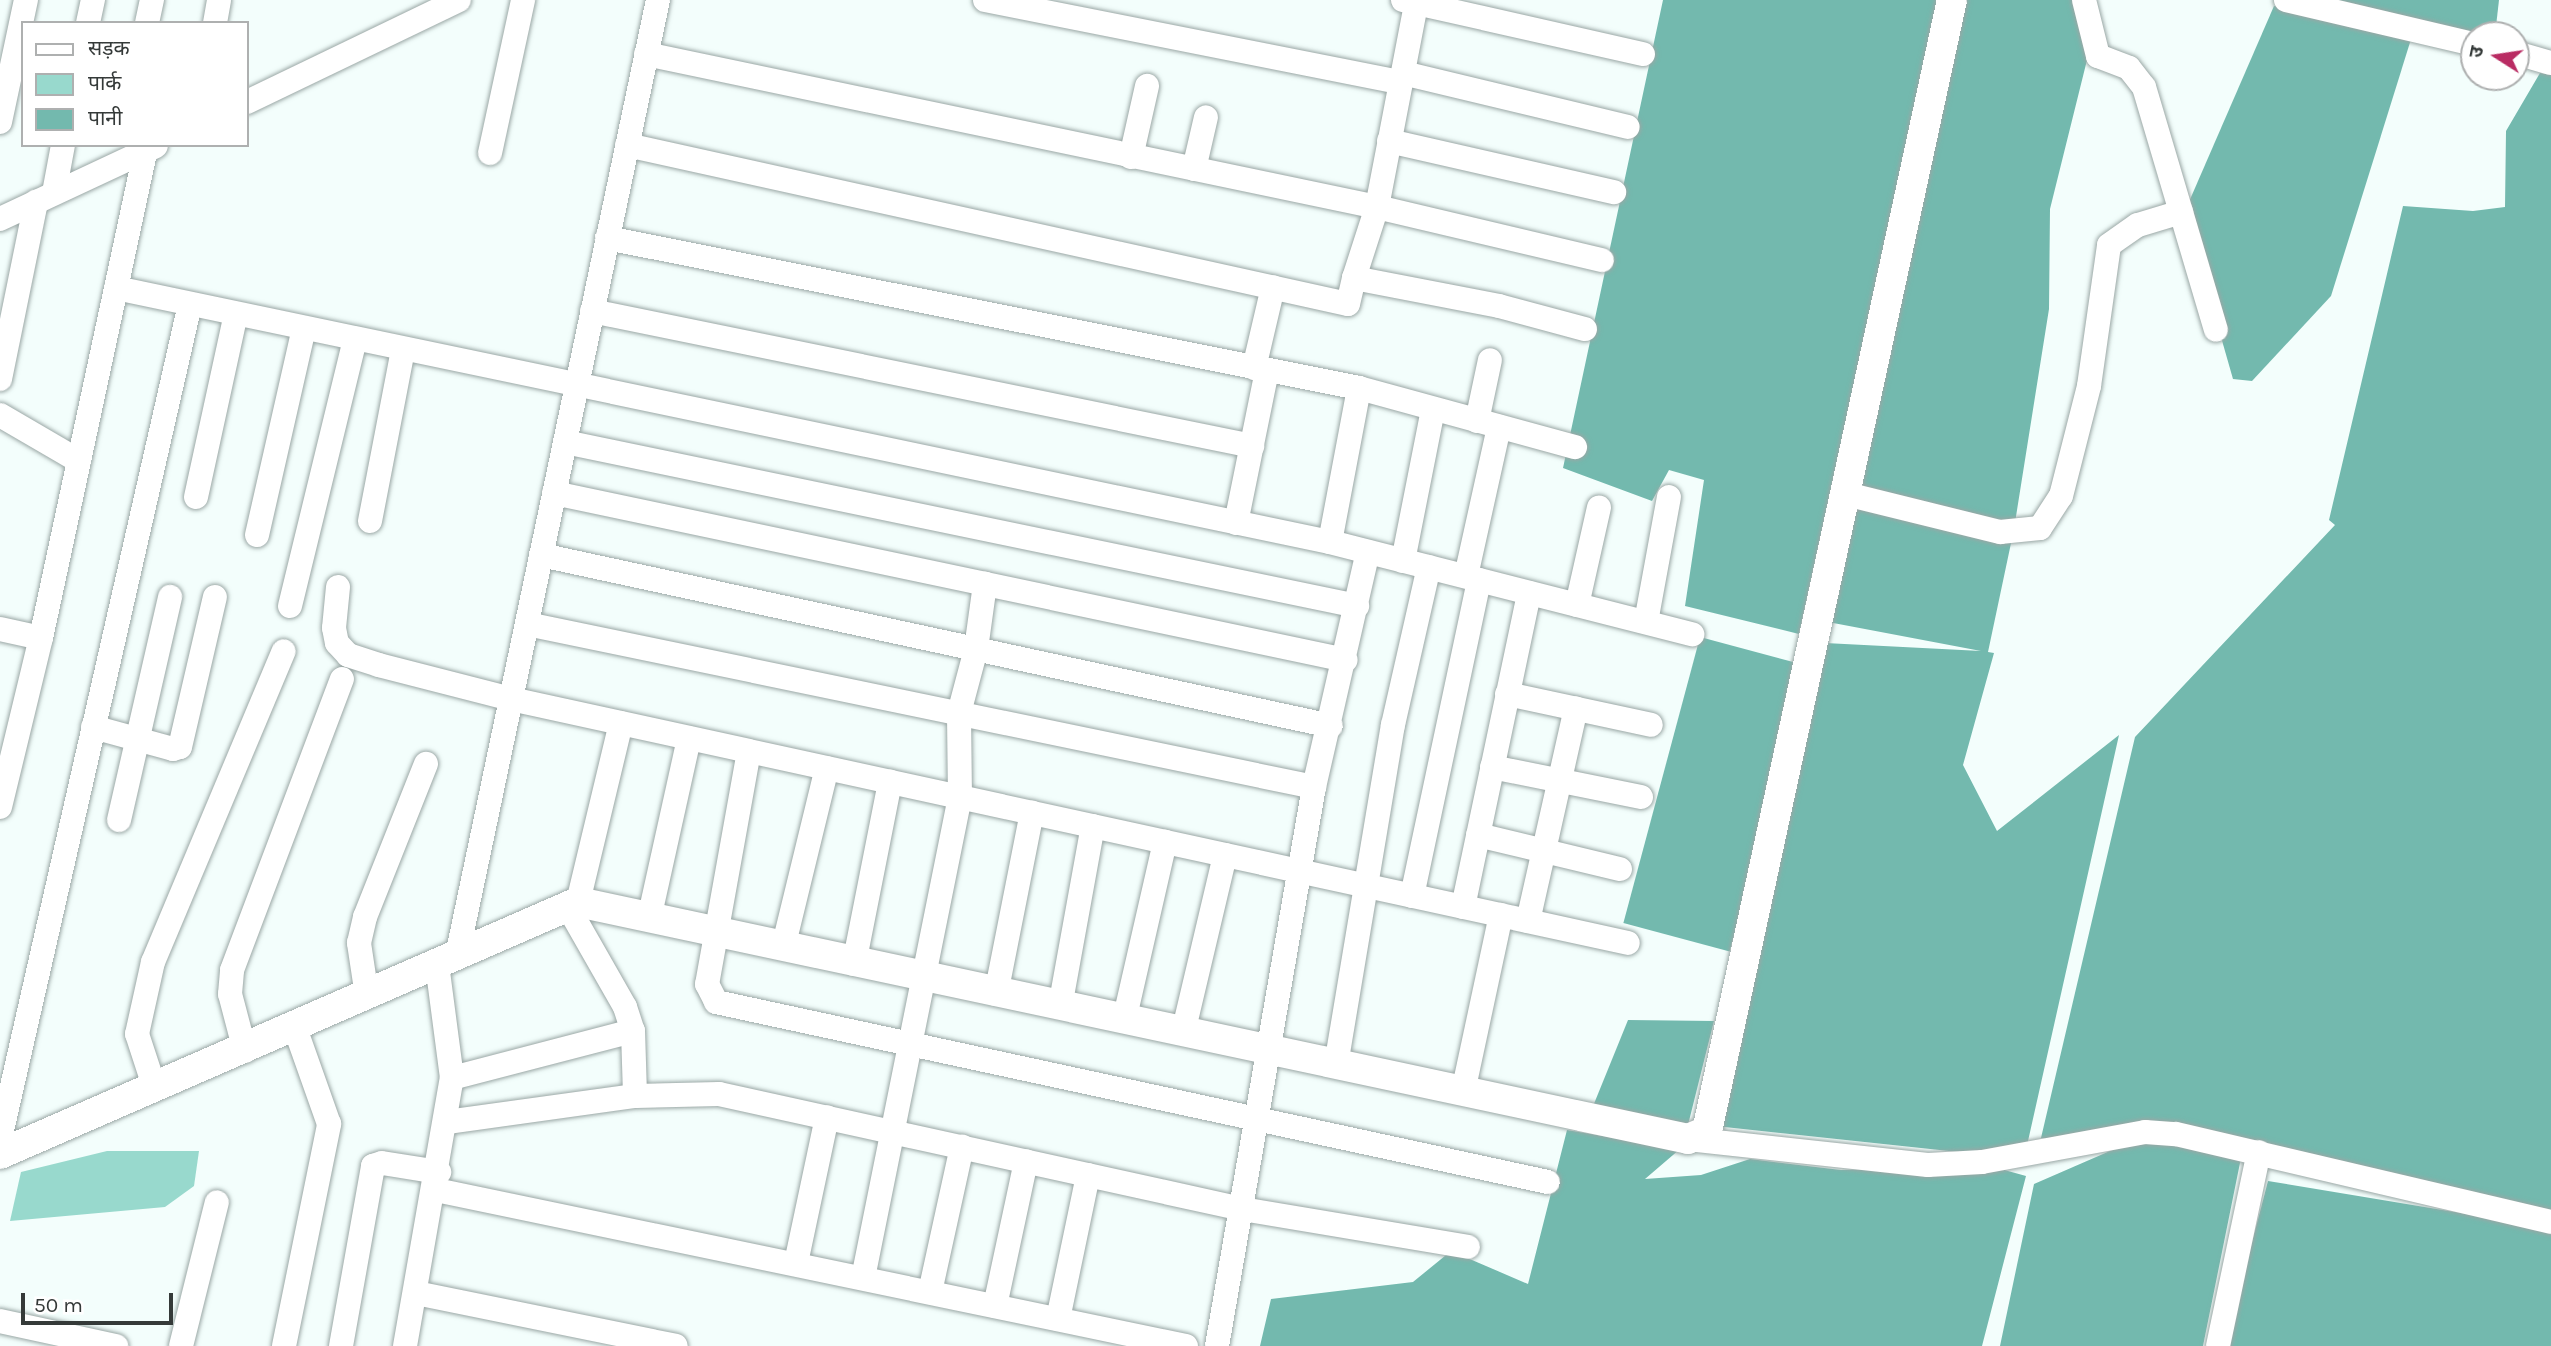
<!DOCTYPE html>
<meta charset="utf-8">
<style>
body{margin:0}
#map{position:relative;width:2551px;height:1346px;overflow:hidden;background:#f3fefc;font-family:Karla,"Noto Sans Devanagari",sans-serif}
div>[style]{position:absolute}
.green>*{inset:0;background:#98d9cd}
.water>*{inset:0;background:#73b9ae;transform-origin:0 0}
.roads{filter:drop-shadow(0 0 2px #9aa7a5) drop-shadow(0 0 2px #9aa7a5)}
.minor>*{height:24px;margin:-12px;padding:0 12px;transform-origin:12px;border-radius:12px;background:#fff}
.tertiary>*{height:30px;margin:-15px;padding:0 15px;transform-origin:15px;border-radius:15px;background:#fff}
span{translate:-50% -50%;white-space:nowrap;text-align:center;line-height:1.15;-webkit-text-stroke:6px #fff;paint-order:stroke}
.legend{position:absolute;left:21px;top:21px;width:228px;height:126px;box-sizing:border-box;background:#fff;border:2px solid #aeb0b0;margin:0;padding:9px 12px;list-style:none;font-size:21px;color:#353a39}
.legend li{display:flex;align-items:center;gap:14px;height:35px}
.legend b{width:35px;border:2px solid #aeb0b0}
.north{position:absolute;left:2460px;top:21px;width:70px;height:70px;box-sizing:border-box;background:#fff;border:2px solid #aeb0b0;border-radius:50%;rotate:282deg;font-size:19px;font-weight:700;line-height:28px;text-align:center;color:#353a39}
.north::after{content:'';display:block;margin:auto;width:24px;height:32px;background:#b92c63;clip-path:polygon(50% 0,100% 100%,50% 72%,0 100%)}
.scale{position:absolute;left:21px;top:1293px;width:152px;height:32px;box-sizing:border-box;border:4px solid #353a39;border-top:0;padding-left:9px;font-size:21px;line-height:24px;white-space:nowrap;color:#353a39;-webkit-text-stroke:5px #fff;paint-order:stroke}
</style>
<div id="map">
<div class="green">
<i style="clip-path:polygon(107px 1151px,199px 1151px,194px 1186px,165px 1207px,10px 1221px,21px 1172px)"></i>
</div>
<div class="water">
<i style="clip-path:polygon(1663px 0,1938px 0,1799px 634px,1685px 606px,1704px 480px,1669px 470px,1652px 501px,1563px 468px)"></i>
<i style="clip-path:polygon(1965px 0,2083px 0,2088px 56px,2050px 209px,2049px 309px,2014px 529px,1988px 652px,1994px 653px,1963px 765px,1997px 831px,2119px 735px,2024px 1159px,1697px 1124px,1825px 643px,1981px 651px,1828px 622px)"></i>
<i style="clip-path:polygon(2312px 0,2499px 0,2495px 35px,2474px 35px)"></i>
<i style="clip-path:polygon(2274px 6px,2412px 36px,2331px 296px,2252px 381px,2233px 379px,2185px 211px)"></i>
<i style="clip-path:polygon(2540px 73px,2551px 75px,2551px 1216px,2241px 1158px,2203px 1346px,2000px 1346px,2034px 1184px,2126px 1144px,2041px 1138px,2135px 737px,2335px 525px,2329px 520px,2403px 206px,2473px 211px,2505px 207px,2506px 131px)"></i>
<i style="left:1700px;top:637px;width:110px;height:296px;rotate:15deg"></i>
<i style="clip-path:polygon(1628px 1020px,1714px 1021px,1687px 1129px,1589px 1116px)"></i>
<i style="clip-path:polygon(1567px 1130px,1680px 1149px,1645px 1179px,1701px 1175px,1750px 1159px,1841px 1170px,1990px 1166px,2026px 1176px,1982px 1346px,1260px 1346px,1271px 1299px,1413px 1282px,1451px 1251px,1528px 1284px)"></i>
<i style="clip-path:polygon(2268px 1181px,2551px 1228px,2551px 1346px,2225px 1346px)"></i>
</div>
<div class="roads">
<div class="minor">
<i style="left:985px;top:0;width:424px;rotate:11.2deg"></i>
<i style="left:1403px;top:0;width:246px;rotate:12.7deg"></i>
<i style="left:2084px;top:0;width:58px;rotate:76deg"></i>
<i style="left:2098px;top:56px;width:33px;rotate:21deg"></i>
<i style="left:2129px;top:68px;width:24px;rotate:52deg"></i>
<i style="left:2144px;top:87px;width:253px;rotate:73.5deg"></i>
<i style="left:2286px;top:0;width:193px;rotate:13.2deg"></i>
<i style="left:88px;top:23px;width:24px;rotate:-78deg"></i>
<i style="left:147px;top:23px;width:24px;rotate:-78deg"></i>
<i style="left:215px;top:23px;width:23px;rotate:-80deg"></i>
<i style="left:2516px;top:53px;width:36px;rotate:16deg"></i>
<i style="left:646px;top:54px;width:747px;rotate:11.82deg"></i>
<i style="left:1377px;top:207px;width:231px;rotate:13.3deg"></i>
<i style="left:1403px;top:73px;width:231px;rotate:13.5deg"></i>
<i style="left:247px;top:102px;width:235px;rotate:-25.7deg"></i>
<i style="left:0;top:122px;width:125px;rotate:-78deg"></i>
<i style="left:1389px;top:141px;width:231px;rotate:12.8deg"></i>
<i style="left:627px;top:145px;width:738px;rotate:12.44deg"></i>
<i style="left:1348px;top:304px;width:27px;rotate:-77deg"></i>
<i style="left:1354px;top:278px;width:148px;rotate:10.9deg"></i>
<i style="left:1499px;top:306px;width:89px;rotate:15deg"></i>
<i style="left:490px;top:153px;width:157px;rotate:-77.8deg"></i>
<i style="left:1131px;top:157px;width:73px;rotate:-77.3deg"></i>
<i style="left:1194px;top:169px;width:53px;rotate:-77deg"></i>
<i style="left:54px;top:193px;width:49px;rotate:-79.4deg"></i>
<i style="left:0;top:219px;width:172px;rotate:-25.1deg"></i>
<i style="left:607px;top:238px;width:767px;rotate:11.28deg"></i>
<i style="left:1359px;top:388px;width:224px;rotate:15.3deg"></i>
<i style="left:1354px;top:278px;width:75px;rotate:-72.1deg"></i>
<i style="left:1377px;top:207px;width:211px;rotate:-79.1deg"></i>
<i style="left:116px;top:288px;width:1240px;rotate:11.82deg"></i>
<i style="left:1330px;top:542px;width:374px;rotate:14.3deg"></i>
<i style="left:592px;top:311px;width:674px;rotate:11.56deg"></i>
<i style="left:1254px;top:368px;width:83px;rotate:-76.8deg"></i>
<i style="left:0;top:379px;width:181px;rotate:-78.5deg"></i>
<i style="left:0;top:415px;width:91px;rotate:30.2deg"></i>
<i style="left:1477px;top:421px;width:62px;rotate:-78deg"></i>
<i style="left:565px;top:442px;width:809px;rotate:11.7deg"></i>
<i style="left:554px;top:493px;width:809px;rotate:11.91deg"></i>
<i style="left:1846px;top:494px;width:159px;rotate:13.9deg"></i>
<i style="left:2000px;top:532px;width:40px;rotate:-5.7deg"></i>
<i style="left:2040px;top:528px;width:38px;rotate:-57deg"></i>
<i style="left:2061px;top:496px;width:114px;rotate:-75.7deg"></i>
<i style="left:2089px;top:386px;width:142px;rotate:-81.9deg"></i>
<i style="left:2109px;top:245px;width:35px;rotate:-35deg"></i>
<i style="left:2138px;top:225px;width:45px;rotate:-16.8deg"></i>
<i style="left:196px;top:497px;width:187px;rotate:-77.7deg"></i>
<i style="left:370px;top:521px;width:175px;rotate:-79.1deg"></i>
<i style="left:1236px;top:523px;width:156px;rotate:-78.5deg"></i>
<i style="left:257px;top:535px;width:212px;rotate:-77.2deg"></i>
<i style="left:1330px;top:542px;width:157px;rotate:-79.3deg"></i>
<i style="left:541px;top:555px;width:808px;rotate:12.21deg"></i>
<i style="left:1403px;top:561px;width:155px;rotate:-78.8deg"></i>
<i style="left:1466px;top:576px;width:153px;rotate:-77.5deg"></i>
<i style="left:338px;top:587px;width:41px;rotate:95.6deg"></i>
<i style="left:334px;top:628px;width:15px;rotate:79deg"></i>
<i style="left:337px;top:643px;width:16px;rotate:47deg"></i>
<i style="left:348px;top:655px;width:33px;rotate:18deg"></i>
<i style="left:379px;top:665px;width:136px;rotate:14.4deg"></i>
<i style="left:511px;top:699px;width:1143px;rotate:12.32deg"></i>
<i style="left:1577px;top:605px;width:100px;rotate:-77.3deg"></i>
<i style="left:290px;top:606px;width:275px;rotate:-76.3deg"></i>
<i style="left:1646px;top:622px;width:127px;rotate:-79.6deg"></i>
<i style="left:527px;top:624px;width:804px;rotate:11.7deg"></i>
<i style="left:0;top:629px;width:42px;rotate:12.4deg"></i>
<i style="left:1507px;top:694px;width:147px;rotate:12.1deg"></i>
<i style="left:93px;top:727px;width:83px;rotate:15.4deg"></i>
<i style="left:173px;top:749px;width:7px;rotate:-16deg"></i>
<i style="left:180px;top:747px;width:154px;rotate:-76.9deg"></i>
<i style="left:749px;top:751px;width:237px;rotate:100.2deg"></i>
<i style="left:707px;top:984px;width:20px;rotate:63deg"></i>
<i style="left:716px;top:1002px;width:851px;rotate:12.21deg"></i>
<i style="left:1492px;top:767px;width:152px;rotate:11.4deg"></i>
<i style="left:0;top:807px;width:174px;rotate:-76.4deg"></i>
<i style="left:41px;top:638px;width:499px;rotate:-77.9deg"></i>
<i style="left:119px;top:820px;width:229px;rotate:-77.1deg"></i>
<i style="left:1478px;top:835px;width:146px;rotate:13.5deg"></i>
<i style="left:1412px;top:896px;width:323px;rotate:-78deg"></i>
<i style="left:578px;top:902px;width:184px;rotate:-76.5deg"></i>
<i style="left:568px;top:907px;width:115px;rotate:60.3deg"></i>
<i style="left:625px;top:1007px;width:25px;rotate:72deg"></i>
<i style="left:633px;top:1031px;width:65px;rotate:88.2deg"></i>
<i style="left:1463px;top:907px;width:321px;rotate:-78.1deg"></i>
<i style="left:649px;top:919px;width:185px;rotate:-77.5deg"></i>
<i style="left:1528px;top:921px;width:218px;rotate:-77.3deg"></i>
<i style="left:783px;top:948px;width:185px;rotate:-76.3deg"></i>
<i style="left:457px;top:956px;width:977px;rotate:-78.13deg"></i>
<i style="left:854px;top:964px;width:186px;rotate:-78.8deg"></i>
<i style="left:996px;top:994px;width:185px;rotate:-78.8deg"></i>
<i style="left:367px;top:996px;width:54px;rotate:-98.6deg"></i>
<i style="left:359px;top:943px;width:27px;rotate:-77deg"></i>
<i style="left:365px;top:917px;width:165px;rotate:-68.3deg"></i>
<i style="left:1060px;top:1007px;width:184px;rotate:-79.7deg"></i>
<i style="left:1124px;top:1021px;width:184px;rotate:-77.1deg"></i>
<i style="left:1183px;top:1033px;width:183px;rotate:-76.7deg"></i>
<i style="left:245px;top:1051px;width:59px;rotate:-104.7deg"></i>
<i style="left:230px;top:994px;width:24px;rotate:-85deg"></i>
<i style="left:232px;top:970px;width:311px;rotate:-69.3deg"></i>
<i style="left:1336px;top:1065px;width:345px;rotate:-80.5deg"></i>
<i style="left:1393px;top:725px;width:162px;rotate:-77.2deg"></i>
<i style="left:452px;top:1078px;width:187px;rotate:-14.6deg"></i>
<i style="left:155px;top:1089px;width:58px;rotate:-108.1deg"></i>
<i style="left:137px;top:1034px;width:74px;rotate:-77.5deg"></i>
<i style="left:153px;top:962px;width:337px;rotate:-67.2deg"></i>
<i style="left:1463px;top:1092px;width:181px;rotate:-77.9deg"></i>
<i style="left:447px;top:1122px;width:190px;rotate:-7.9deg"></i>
<i style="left:635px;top:1096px;width:84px;rotate:-1.4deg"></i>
<i style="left:719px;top:1094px;width:535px;rotate:12.4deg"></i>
<i style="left:1242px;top:1209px;width:229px;rotate:9.5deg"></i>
<i style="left:0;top:1139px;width:856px;rotate:-77.18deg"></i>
<i style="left:1688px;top:1139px;width:241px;rotate:6.2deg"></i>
<i style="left:1928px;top:1165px;width:54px;rotate:-3.2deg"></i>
<i style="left:1982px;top:1162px;width:166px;rotate:-10.4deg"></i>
<i style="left:2145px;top:1132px;width:31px;rotate:4deg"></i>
<i style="left:2176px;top:1134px;width:385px;rotate:13.2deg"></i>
<i style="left:436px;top:1190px;width:766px;rotate:11.75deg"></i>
<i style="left:796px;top:1263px;width:149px;rotate:-78deg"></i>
<i style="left:863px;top:1278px;width:491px;rotate:-78.6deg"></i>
<i style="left:960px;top:797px;width:84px;rotate:-90.7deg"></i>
<i style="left:959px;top:713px;width:66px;rotate:-75.1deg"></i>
<i style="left:976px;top:649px;width:66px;rotate:-82.1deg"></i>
<i style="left:930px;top:1292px;width:149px;rotate:-77.6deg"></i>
<i style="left:416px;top:1293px;width:265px;rotate:11.5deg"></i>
<i style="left:995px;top:1306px;width:148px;rotate:-77.9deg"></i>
<i style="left:1058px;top:1319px;width:147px;rotate:-78.2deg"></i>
<i style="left:0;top:1321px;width:119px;rotate:12.2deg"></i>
<i style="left:181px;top:1346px;width:148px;rotate:-76deg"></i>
<i style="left:284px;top:1346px;width:227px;rotate:-78.5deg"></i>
<i style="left:329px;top:1124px;width:102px;rotate:-109.5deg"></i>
<i style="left:341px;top:1346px;width:183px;rotate:-79.9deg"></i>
<i style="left:373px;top:1166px;width:9px;rotate:-18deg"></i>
<i style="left:382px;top:1163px;width:58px;rotate:9deg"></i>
<i style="left:405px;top:1346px;width:272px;rotate:-80.1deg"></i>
<i style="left:452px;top:1078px;width:115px;rotate:-97.5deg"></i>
<i style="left:1217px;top:1346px;width:567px;rotate:-80.16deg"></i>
<i style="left:1314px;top:787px;width:241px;rotate:-77.1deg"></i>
<i style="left:2218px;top:1346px;width:198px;rotate:-78.1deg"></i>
</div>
<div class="tertiary">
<i style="left:0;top:1154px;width:631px;rotate:-23.56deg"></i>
<i style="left:578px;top:902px;width:1135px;rotate:12.05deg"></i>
<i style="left:1688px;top:1139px;width:21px;rotate:-23deg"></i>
<i style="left:1707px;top:1131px;width:1157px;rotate:-77.78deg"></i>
</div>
</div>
<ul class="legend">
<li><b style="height:9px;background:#fff"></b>सड़क</li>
<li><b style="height:19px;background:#98d9cd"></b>पार्क</li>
<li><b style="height:19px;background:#73b9ae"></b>पानी</li>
</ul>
<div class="north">उ</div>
<div class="scale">50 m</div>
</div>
